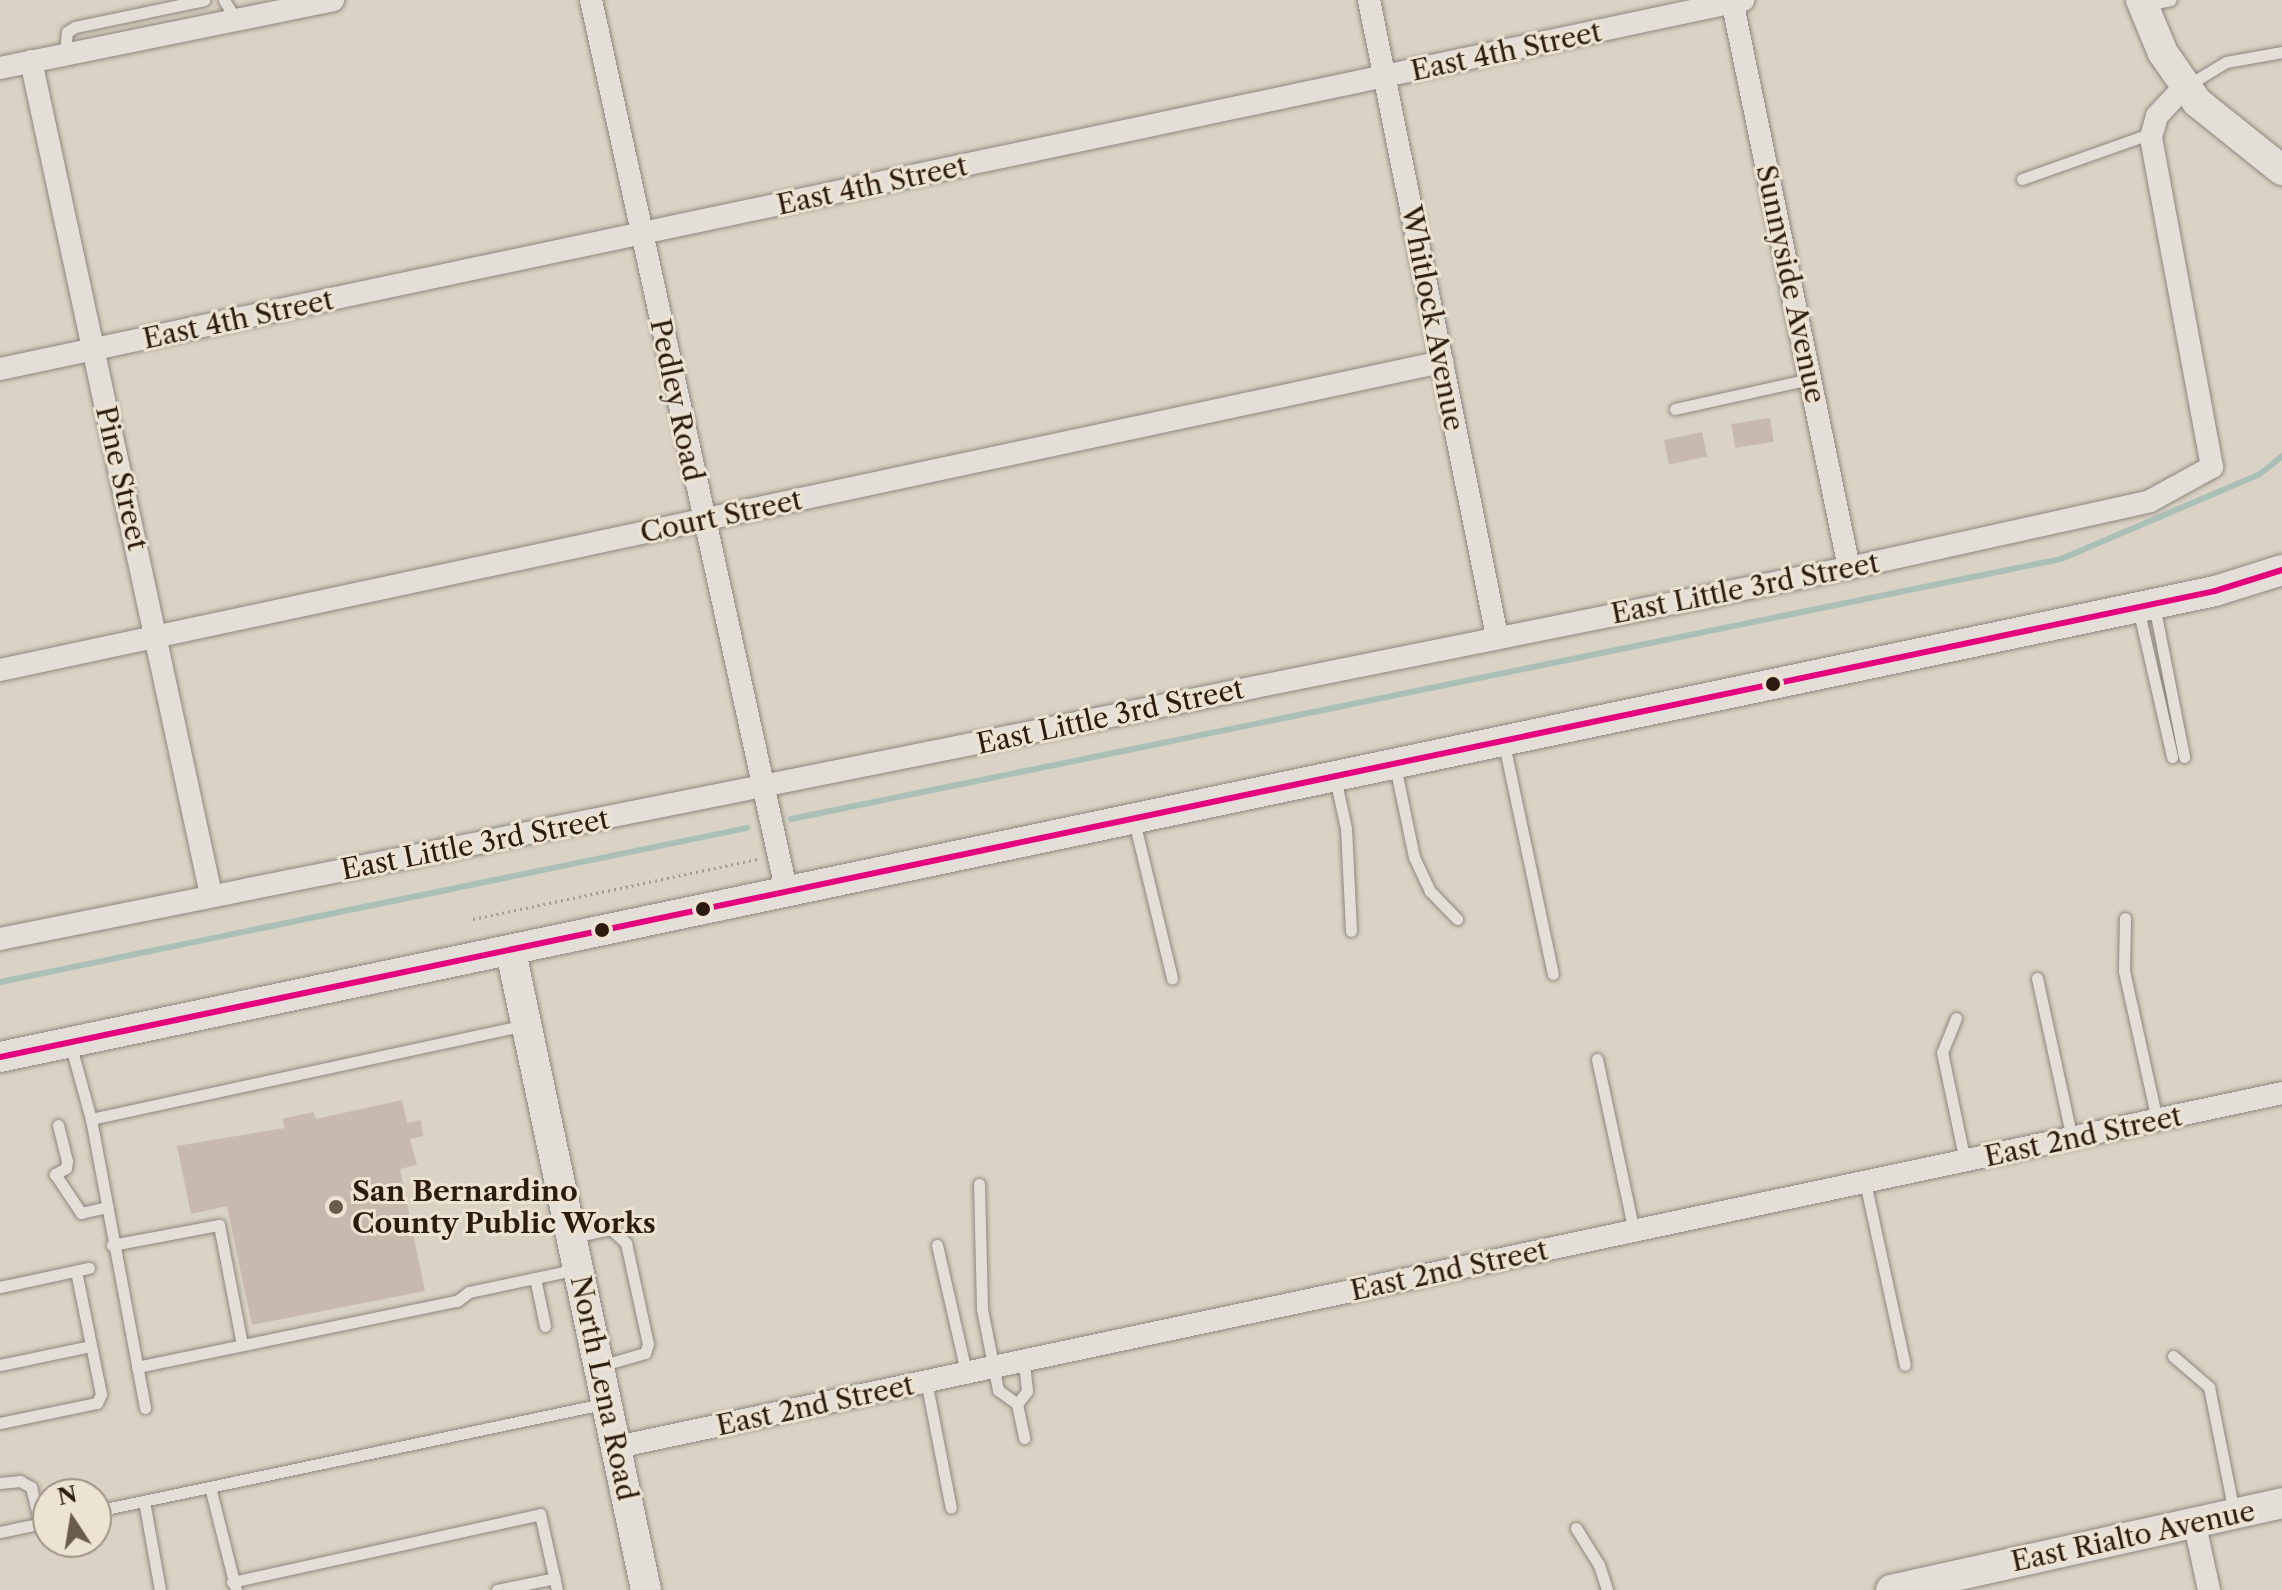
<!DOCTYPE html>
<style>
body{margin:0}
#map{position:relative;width:2282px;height:1590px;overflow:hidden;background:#dad2c4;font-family:"Libre Caslon Text",serif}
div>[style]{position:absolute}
.stream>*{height:6px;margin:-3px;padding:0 3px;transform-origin:3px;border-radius:3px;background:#aac0b7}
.building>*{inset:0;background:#c7b9ae;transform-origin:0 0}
.path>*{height:3px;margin-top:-1.5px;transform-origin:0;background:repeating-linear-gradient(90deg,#a19c96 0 2px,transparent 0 6px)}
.roads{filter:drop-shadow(0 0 2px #8e877e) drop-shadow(0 0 2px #8e877e)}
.lane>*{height:11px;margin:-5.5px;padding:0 5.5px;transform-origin:5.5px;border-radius:5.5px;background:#e3dfd8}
.street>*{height:22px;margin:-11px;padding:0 11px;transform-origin:11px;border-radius:11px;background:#e3dfd8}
.secondary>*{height:30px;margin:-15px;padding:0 15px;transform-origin:15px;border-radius:15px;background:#e3dfd8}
.bus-1>*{height:6px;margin:-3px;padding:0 3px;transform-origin:3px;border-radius:3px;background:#e5007d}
.dots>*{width:22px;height:22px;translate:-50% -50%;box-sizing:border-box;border:4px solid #ede3d3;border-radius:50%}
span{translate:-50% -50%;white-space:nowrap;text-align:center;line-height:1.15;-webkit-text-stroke:6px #ede3d3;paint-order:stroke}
.street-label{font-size:28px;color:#2c1c10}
.poi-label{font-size:28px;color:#2c1c10;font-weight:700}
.left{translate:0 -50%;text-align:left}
.north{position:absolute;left:32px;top:1478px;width:80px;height:80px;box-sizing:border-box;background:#ede3d3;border:2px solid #a09385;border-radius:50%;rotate:348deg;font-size:22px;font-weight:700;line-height:32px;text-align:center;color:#2c1c10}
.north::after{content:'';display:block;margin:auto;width:28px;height:36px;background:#695c4f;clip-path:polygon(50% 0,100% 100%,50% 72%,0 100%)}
</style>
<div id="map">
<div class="stream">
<i style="left:791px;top:819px;width:1296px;rotate:-11.57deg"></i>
<i style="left:2061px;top:559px;width:216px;rotate:-23.1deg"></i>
<i style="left:2260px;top:474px;width:28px;rotate:-39deg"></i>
<i style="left:0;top:982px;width:763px;rotate:-11.65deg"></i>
</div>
<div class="building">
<i style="left:1770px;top:418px;width:24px;height:39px;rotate:81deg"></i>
<i style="left:1702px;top:432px;width:25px;height:39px;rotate:78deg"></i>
<i style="clip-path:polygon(402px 1100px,407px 1123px,421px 1120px,423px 1136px,410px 1139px,417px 1165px,400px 1169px,425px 1291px,252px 1325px,227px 1206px,191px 1214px,177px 1146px,285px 1128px,282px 1119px,313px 1112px,316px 1119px)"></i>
</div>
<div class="path">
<i style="left:473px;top:919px;width:291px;rotate:-11.9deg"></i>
</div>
<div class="roads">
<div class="lane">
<i style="left:224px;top:0;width:23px;rotate:59deg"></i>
<i style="left:2147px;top:5px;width:24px;rotate:-12deg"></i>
<i style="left:65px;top:54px;width:22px;rotate:-85deg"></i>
<i style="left:67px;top:32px;width:9px;rotate:-32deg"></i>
<i style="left:75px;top:27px;width:132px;rotate:-11.8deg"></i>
<i style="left:2188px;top:85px;width:44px;rotate:-31.2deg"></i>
<i style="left:2226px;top:62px;width:57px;rotate:-10.1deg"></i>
<i style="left:2022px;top:179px;width:138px;rotate:-19.5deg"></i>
<i style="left:1675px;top:409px;width:138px;rotate:-12.5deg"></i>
<i style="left:2154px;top:605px;width:155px;rotate:78.8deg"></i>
<i style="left:2138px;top:608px;width:153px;rotate:77.1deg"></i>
<i style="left:1504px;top:744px;width:235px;rotate:78deg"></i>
<i style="left:1395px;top:766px;width:93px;rotate:78.2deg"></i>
<i style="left:1414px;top:857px;width:38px;rotate:65deg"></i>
<i style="left:1430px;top:891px;width:39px;rotate:46deg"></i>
<i style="left:1335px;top:778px;width:51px;rotate:77.6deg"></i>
<i style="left:1346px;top:828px;width:103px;rotate:87.2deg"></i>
<i style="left:1134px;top:821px;width:162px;rotate:76.4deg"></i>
<i style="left:2125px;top:918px;width:53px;rotate:91.1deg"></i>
<i style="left:2124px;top:971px;width:153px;rotate:77.5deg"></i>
<i style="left:2037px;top:978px;width:164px;rotate:77.7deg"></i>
<i style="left:1956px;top:1018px;width:37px;rotate:112deg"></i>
<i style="left:1942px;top:1052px;width:111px;rotate:78.1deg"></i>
<i style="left:70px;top:1043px;width:79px;rotate:74.6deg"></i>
<i style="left:91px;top:1119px;width:294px;rotate:79.4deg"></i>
<i style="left:1597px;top:1059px;width:176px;rotate:77.9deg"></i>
<i style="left:91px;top:1119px;width:443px;rotate:-12.2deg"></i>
<i style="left:58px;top:1125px;width:37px;rotate:76deg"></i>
<i style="left:67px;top:1161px;width:7px;rotate:98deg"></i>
<i style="left:66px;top:1168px;width:13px;rotate:151deg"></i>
<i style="left:55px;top:1174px;width:47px;rotate:56.3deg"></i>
<i style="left:81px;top:1213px;width:27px;rotate:-13deg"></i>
<i style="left:1865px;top:1182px;width:187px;rotate:77.7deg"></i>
<i style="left:979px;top:1184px;width:125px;rotate:88.6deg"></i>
<i style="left:982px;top:1309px;width:83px;rotate:78.8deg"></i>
<i style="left:998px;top:1390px;width:24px;rotate:36deg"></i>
<i style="left:1017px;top:1404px;width:35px;rotate:78deg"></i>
<i style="left:573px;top:1237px;width:39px;rotate:-12deg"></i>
<i style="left:611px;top:1229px;width:21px;rotate:43deg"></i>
<i style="left:626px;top:1243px;width:103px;rotate:77.7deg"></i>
<i style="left:648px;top:1344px;width:9px;rotate:108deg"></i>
<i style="left:645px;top:1353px;width:47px;rotate:163.9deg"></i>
<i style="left:112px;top:1245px;width:109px;rotate:-10.6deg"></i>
<i style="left:219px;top:1225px;width:121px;rotate:79.1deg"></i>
<i style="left:937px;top:1245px;width:130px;rotate:77.1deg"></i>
<i style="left:535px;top:1278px;width:49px;rotate:78.2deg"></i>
<i style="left:0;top:1287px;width:91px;rotate:-12.1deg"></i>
<i style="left:2173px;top:1356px;width:48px;rotate:40.7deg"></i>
<i style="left:2209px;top:1387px;width:127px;rotate:78.7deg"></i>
<i style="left:0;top:1365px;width:93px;rotate:-11.8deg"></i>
<i style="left:137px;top:1367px;width:327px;rotate:-11.7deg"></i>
<i style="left:457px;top:1301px;width:15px;rotate:-37deg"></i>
<i style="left:469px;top:1292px;width:111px;rotate:-11.9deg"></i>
<i style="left:926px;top:1381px;width:129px;rotate:78.9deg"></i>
<i style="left:1017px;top:1404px;width:16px;rotate:-52deg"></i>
<i style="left:1027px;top:1391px;width:31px;rotate:-96deg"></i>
<i style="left:0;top:1423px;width:99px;rotate:-11.7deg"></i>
<i style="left:97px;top:1403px;width:10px;rotate:-66deg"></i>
<i style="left:101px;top:1394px;width:126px;rotate:-101.5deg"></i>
<i style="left:0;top:1483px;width:20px;rotate:-6deg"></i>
<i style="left:20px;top:1481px;width:13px;rotate:29deg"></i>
<i style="left:31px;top:1487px;width:37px;rotate:76deg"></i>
<i style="left:210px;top:1487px;width:106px;rotate:75.8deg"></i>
<i style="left:144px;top:1501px;width:90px;rotate:79.8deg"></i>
<i style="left:96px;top:1511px;width:522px;rotate:-11.93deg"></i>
<i style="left:1576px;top:1528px;width:44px;rotate:58.1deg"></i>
<i style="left:1599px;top:1565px;width:26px;rotate:72deg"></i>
<i style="left:0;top:1532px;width:49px;rotate:-11.8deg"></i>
<i style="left:232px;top:1582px;width:315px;rotate:-12.4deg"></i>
<i style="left:540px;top:1514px;width:78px;rotate:77.4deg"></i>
<i style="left:497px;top:1590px;width:59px;rotate:-11.7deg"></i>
</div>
<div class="street">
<i style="left:591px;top:0;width:915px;rotate:77.63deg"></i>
<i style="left:1369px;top:0;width:649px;rotate:78.62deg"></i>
<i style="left:1732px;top:0;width:580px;rotate:78.36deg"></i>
<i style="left:31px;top:61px;width:853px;rotate:77.82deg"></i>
<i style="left:0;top:68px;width:340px;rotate:-11.5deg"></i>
<i style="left:0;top:369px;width:1782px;rotate:-11.95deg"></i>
<i style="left:0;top:670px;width:1475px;rotate:-12.06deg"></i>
<i style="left:0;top:939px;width:1886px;rotate:-11.35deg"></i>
<i style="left:1849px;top:568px;width:308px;rotate:-12.5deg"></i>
<i style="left:2150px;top:501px;width:71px;rotate:-28.7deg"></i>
<i style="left:2212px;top:467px;width:336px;rotate:-100.5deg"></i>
<i style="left:2151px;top:137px;width:22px;rotate:-74deg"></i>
<i style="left:2157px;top:116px;width:40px;rotate:-47deg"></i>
<i style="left:617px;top:1447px;width:1702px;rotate:-12deg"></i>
<i style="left:2194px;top:1521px;width:71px;rotate:77.7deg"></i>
</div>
<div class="secondary">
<i style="left:2141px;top:0;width:57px;rotate:67.5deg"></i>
<i style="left:2163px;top:53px;width:60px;rotate:55.2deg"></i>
<i style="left:2197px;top:102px;width:109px;rotate:38.7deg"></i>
<i style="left:511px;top:952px;width:652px;rotate:78.05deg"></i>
<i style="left:0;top:1057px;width:2263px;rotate:-11.88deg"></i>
<i style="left:2215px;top:591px;width:70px;rotate:-17.4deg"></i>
<i style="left:1891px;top:1590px;width:401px;rotate:-12.5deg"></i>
</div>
</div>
<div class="bus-1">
<i style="left:0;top:1057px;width:2263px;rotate:-11.88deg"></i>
<i style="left:2215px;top:591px;width:70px;rotate:-17.4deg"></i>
</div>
<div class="dots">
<i style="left:1773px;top:684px;background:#2c1c10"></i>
<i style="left:703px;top:909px;background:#2c1c10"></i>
<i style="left:602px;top:930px;background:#2c1c10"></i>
<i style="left:336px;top:1207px;background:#695c4f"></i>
</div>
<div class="street-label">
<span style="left:1506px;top:51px;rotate:-12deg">East 4th Street</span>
<span style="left:872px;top:185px;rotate:-12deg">East 4th Street</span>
<span style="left:1791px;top:284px;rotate:78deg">Sunnyside Avenue</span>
<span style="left:1433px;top:318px;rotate:79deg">Whitlock Avenue</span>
<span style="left:238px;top:319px;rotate:-12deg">East 4th Street</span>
<span style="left:677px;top:400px;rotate:78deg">Pedley Road</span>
<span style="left:122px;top:478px;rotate:77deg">Pine Street</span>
<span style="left:721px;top:516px;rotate:-12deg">Court Street</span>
<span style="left:1745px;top:588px;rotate:-11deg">East Little 3rd Street</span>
<span style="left:1110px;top:716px;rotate:-12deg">East Little 3rd Street</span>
<span style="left:475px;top:844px;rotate:-11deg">East Little 3rd Street</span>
<span style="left:2083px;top:1136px;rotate:-12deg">East 2nd Street</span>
<span style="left:1449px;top:1270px;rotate:-12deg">East 2nd Street</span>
<span style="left:604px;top:1388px;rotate:78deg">North Lena Road</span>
<span style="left:815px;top:1405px;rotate:-12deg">East 2nd Street</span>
<span style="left:2133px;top:1536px;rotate:-12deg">East Rialto Avenue</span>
</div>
<div class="poi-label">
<span class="left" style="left:352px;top:1207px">San Bernardino<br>County Public Works</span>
</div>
<div class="north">N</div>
</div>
